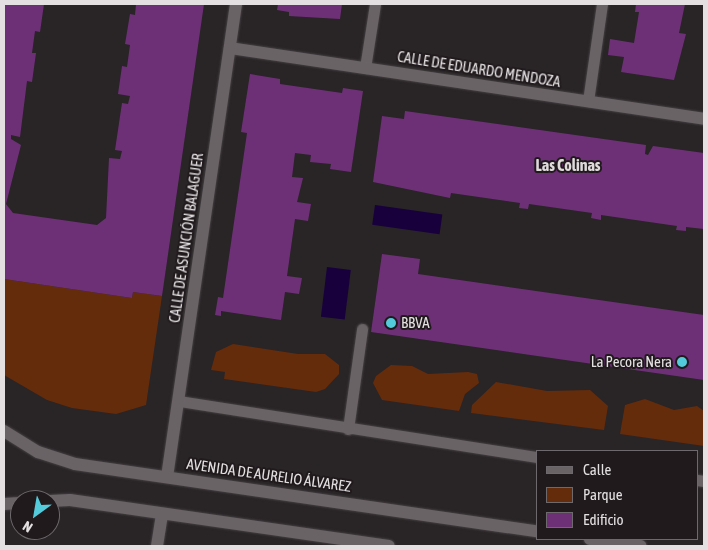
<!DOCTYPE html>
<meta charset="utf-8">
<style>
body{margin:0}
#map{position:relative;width:708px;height:550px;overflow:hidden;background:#292426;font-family:"Asap Condensed",sans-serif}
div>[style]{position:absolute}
.green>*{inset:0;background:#642c0b}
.water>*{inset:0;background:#18003c;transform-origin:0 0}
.building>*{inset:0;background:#6d3077}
.roads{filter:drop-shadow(0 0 1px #444042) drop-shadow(0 0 1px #444042)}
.lane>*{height:11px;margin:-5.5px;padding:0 5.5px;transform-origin:5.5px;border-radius:5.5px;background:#6a6366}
.street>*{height:12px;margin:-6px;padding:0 6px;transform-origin:6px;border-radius:6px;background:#6a6366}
.secondary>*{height:12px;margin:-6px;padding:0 6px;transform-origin:6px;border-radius:6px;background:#6a6366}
.dots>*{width:14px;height:14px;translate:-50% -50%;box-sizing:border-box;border:2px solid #201a1d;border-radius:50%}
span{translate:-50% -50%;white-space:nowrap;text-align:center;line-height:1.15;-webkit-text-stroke:4px #201a1d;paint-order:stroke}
.street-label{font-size:15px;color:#e4e0e2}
.poi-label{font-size:15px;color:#e4e0e2}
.left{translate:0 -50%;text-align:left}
.right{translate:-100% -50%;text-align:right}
.neighbourhood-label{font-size:16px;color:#e1dadd;font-weight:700}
.frame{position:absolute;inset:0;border:5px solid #e4e0e2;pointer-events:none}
.legend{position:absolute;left:536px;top:450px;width:162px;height:90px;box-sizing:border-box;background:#201a1d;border:1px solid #6e696c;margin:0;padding:6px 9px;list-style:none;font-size:15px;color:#e4e0e2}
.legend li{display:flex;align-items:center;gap:10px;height:25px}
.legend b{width:25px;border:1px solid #6e696c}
.north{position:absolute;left:10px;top:490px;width:50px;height:50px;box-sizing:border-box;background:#201a1d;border:1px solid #6e696c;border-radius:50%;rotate:212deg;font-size:14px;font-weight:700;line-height:20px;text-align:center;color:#e4e0e2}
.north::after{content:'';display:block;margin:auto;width:18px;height:22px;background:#53cbdb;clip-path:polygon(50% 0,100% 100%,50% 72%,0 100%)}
</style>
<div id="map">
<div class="green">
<i style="clip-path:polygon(4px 279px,132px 298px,133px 292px,162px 296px,146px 405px,116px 414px,72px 408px,47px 400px,4px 375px)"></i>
<i style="clip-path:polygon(233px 344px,298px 354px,325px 354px,339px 365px,339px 374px,325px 389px,316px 392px,224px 379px,225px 372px,211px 370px,216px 352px)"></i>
<i style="clip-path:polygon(391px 365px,412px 366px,428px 374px,468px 372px,477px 374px,479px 383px,465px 394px,459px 411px,382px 400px,373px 383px,376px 376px)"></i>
<i style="clip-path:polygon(496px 382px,547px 391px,590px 390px,608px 406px,604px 430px,471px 413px,472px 405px)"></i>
<i style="clip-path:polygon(645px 399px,674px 410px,697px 406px,704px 411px,704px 446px,620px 434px,625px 405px)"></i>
</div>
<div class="water">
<i style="left:375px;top:205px;width:68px;height:20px;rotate:8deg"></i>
<i style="left:327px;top:267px;width:24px;height:50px;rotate:7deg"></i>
</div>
<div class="building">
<i style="clip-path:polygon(4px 4px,44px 4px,40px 32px,35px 31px,32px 53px,36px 53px,32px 82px,27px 81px,20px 137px,11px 135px,11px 139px,21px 145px,6px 204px,13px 213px,97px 225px,106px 218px,109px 158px,120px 159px,122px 151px,115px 150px,122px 103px,128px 104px,130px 96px,118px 94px,122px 66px,127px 67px,130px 45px,125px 44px,130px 14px,135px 15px,136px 4px,204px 4px,162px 296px,133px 292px,132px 298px,4px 279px)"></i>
<i style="clip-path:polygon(278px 4px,342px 4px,340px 19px,289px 16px,289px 12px,277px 10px)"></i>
<i style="clip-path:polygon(636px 4px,685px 4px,679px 33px,686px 34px,674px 80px,621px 72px,624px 57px,608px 55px,610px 39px,634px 43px,639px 12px,635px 12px)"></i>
<i style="clip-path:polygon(250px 74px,280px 79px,280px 84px,342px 93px,343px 88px,363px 91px,351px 172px,330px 169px,331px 164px,310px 162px,311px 155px,295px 153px,292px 177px,303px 178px,297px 202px,311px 204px,308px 221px,295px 219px,287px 276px,302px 278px,299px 294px,285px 292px,281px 320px,221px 311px,221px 316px,215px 315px,218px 297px,223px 298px,247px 133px,241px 132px)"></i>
<i style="clip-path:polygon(405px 111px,646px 145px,645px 154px,648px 155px,653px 146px,704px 153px,704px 229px,686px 227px,686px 231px,676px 230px,677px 226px,601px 215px,601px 220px,591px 218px,592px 213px,529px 204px,528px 209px,519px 208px,520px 203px,451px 193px,450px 198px,373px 182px,382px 116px,404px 119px)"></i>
<i style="clip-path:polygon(382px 254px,420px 259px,418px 274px,704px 315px,704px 380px,371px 332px)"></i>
</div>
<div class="roads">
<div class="lane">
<i style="left:365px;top:68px;width:65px;rotate:-81.1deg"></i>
<i style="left:588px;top:101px;width:98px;rotate:-81.8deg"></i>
<i style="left:179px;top:401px;width:362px;rotate:8.9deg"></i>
<i style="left:348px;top:429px;width:101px;rotate:-82deg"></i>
<i style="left:697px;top:480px;width:7px;rotate:8deg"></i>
</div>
<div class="street">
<i style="left:230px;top:48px;width:479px;rotate:8.5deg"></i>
<i style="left:167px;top:477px;width:478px;rotate:-81.7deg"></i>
<i style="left:157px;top:546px;width:32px;rotate:-81deg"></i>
</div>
<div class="secondary">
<i style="left:4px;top:431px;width:40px;rotate:32deg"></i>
<i style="left:38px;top:452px;width:39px;rotate:18deg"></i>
<i style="left:75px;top:464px;width:467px;rotate:8.3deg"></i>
<i style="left:50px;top:501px;width:20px;rotate:-3deg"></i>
<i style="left:70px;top:500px;width:322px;rotate:8.2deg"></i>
<i style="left:4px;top:504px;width:16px;rotate:-4deg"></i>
<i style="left:590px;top:539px;width:51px;rotate:7.8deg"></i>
</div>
</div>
<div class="dots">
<i style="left:391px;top:323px;background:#53cbdb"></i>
<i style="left:682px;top:362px;background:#53cbdb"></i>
</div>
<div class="street-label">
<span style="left:479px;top:69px;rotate:9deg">CALLE DE EDUARDO MENDOZA</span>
<span style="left:186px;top:238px;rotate:-82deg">CALLE DE ASUNCIÓN BALAGUER</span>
<span style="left:269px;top:475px;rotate:8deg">AVENIDA DE AURELIO ÁLVAREZ</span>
</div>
<div class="poi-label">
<span class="left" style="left:401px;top:323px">BBVA</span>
<span class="right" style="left:672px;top:362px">La Pecora Nera</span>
</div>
<div class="neighbourhood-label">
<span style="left:568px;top:165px">Las Colinas</span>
</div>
<div class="frame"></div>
<ul class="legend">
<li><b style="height:6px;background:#6a6366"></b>Calle</li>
<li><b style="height:14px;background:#642c0b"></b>Parque</li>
<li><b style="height:14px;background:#6d3077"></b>Edificio</li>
</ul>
<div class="north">N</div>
</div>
